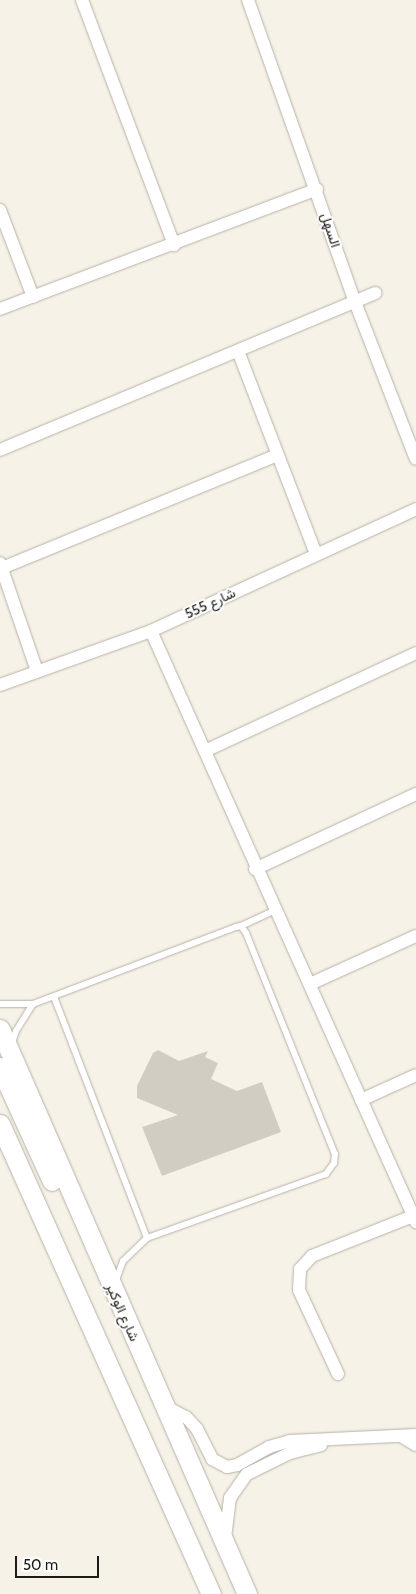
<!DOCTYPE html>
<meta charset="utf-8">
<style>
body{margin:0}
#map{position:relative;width:416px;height:1594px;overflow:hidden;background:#f7f2e8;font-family:Cabin,Vazirmatn,sans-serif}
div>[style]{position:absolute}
.building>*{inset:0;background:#d2cdc3}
.roads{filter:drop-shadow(0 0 1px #b6b1a7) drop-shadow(0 0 1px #b6b1a7)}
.service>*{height:6px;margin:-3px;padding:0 3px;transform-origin:3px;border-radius:3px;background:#fff}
.minor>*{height:12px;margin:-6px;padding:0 6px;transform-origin:6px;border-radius:6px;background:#fff}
.secondary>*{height:19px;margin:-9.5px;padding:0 9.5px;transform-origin:9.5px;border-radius:9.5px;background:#fff}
span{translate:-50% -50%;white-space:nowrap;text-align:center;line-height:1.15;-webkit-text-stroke:4px #fff;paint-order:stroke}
.street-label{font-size:14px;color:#1c1b17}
.scale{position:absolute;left:15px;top:1556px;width:84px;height:22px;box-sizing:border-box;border:2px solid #1c1b17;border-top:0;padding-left:6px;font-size:15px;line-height:18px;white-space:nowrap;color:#1c1b17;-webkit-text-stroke:4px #fff;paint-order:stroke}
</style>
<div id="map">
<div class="building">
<i style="clip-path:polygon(158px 1050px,179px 1061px,208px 1051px,205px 1057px,218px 1063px,211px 1079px,237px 1091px,262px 1082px,281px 1132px,162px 1176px,142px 1127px,178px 1115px,137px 1098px,137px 1086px,153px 1053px)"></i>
</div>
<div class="roads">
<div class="service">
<i style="left:241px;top:926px;width:38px;rotate:-25deg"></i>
<i style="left:54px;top:997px;width:258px;rotate:68.9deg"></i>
<i style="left:0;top:1004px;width:33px"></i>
<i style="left:33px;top:1004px;width:217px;rotate:-20.8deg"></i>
<i style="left:236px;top:927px;width:5px;rotate:-11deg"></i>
<i style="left:241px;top:926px;width:9px;rotate:54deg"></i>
<i style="left:246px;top:933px;width:238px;rotate:68.1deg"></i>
<i style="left:335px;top:1154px;width:9px;rotate:96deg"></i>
<i style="left:334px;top:1163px;width:14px;rotate:126deg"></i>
<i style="left:326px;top:1174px;width:190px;rotate:160.3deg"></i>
<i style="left:147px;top:1238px;width:33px;rotate:136deg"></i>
<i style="left:123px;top:1261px;width:20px;rotate:110deg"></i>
<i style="left:11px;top:1045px;width:15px;rotate:-70deg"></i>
<i style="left:16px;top:1031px;width:32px;rotate:-58deg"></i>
</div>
<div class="minor">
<i style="left:82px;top:0;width:262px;rotate:69.4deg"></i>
<i style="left:248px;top:0;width:320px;rotate:70.5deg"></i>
<i style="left:355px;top:302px;width:168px;rotate:68.8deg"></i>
<i style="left:0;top:210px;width:93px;rotate:69.2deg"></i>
<i style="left:0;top:309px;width:339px;rotate:-20.7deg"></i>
<i style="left:238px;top:351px;width:217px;rotate:69deg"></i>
<i style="left:0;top:450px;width:407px;rotate:-22.7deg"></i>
<i style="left:0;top:563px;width:114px;rotate:71.1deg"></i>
<i style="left:2px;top:568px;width:298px;rotate:-22.3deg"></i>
<i style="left:151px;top:631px;width:648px;rotate:65.85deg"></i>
<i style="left:0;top:685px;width:160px;rotate:-19.7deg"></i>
<i style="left:151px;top:631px;width:292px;rotate:-24.7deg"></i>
<i style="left:205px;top:751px;width:233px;rotate:-24.9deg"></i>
<i style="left:255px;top:869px;width:178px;rotate:-25deg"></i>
<i style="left:310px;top:984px;width:116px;rotate:-24.4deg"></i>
<i style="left:361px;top:1100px;width:60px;rotate:-24.4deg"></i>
<i style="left:338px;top:1374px;width:93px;rotate:-114.9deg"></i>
<i style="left:299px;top:1290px;width:21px;rotate:-87deg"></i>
<i style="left:300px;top:1269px;width:18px;rotate:-47deg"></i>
<i style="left:312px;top:1256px;width:109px;rotate:-21.6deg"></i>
<i style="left:163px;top:1405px;width:26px;rotate:28deg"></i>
<i style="left:186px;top:1417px;width:16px;rotate:47deg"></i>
<i style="left:197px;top:1429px;width:34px;rotate:63deg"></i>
<i style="left:212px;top:1459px;width:17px;rotate:28deg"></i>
<i style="left:227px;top:1467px;width:10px;rotate:-11deg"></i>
<i style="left:237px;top:1465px;width:37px;rotate:-29deg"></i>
<i style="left:269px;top:1447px;width:22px;rotate:-16deg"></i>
<i style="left:290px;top:1441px;width:126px;rotate:-2.7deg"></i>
<i style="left:401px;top:1436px;width:17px;rotate:31deg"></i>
<i style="left:225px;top:1538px;width:40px;rotate:-82.9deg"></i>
<i style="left:230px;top:1498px;width:29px;rotate:-55deg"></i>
<i style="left:247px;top:1474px;width:48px;rotate:-26deg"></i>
<i style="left:290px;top:1453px;width:32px;rotate:-14deg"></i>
</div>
<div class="secondary">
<i style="left:0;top:1029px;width:617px;rotate:66.39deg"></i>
<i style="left:0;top:1067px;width:125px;rotate:65.5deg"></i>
<i style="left:0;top:1124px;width:515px;rotate:65.82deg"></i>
</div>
</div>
<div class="street-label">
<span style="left:331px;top:230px;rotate:72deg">السهل</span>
<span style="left:210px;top:603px;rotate:-25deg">شارع 555</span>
<span style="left:123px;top:1312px;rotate:66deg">شارع الوكير</span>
</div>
<div class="scale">50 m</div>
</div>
